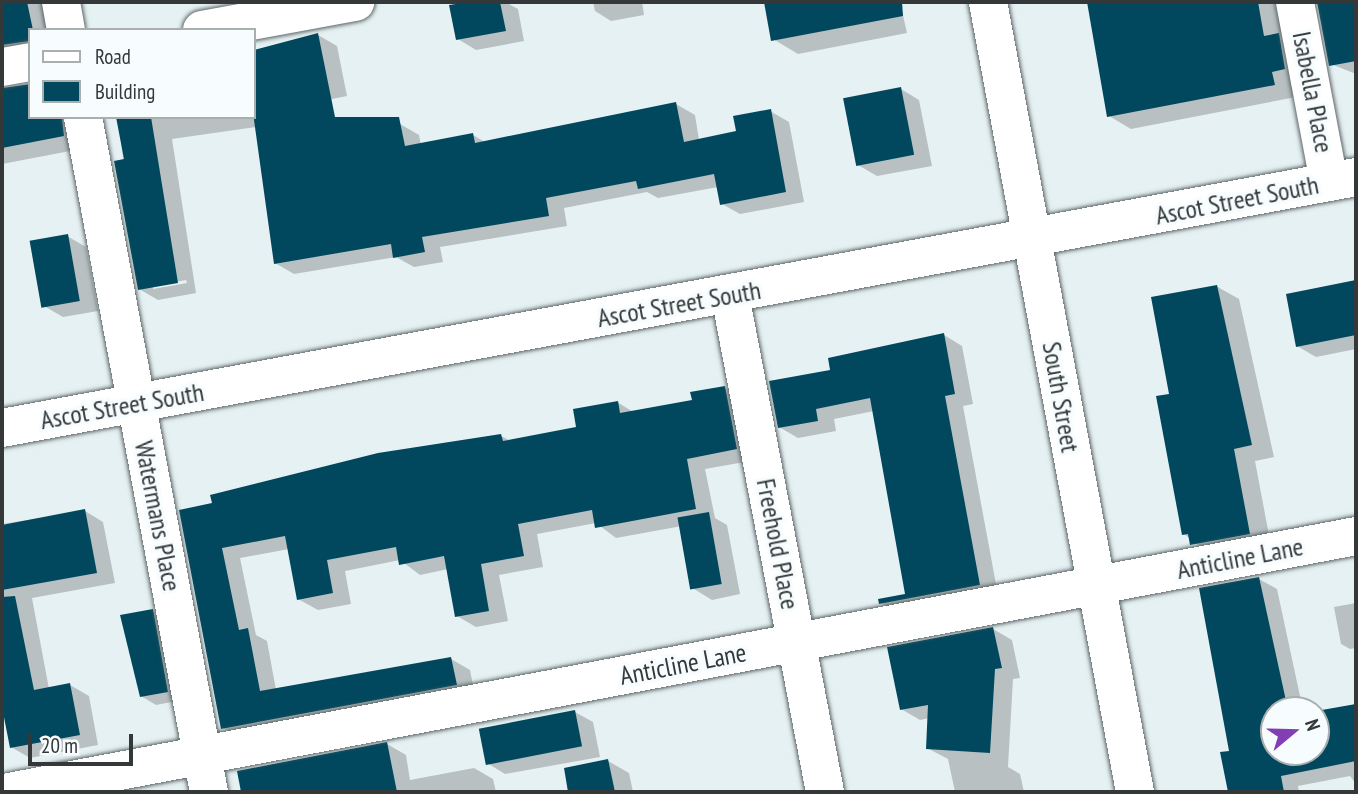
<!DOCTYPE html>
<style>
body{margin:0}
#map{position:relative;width:1358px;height:794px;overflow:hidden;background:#e6f1f3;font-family:"PT Sans Narrow",sans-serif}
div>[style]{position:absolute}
.shadow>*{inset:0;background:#0003}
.building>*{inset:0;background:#01485e;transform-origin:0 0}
.roads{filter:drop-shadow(0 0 2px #5c6667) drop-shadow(0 0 2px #5c6667)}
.minor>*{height:38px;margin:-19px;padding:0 19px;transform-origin:19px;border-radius:19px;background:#fff}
span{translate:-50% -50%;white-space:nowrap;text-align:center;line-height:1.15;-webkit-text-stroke:7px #f7fdfe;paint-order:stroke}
.street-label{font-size:26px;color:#343839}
.frame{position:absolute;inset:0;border:4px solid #343839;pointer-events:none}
.legend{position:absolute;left:28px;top:28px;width:228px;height:91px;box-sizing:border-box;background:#f7fdfe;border:2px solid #a9aeaf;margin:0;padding:9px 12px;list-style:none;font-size:21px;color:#343839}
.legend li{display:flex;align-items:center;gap:14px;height:35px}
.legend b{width:35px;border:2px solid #a9aeaf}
.north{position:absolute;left:1260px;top:696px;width:70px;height:70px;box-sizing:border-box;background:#f7fdfe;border:2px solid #a9aeaf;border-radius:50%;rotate:71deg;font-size:19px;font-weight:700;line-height:28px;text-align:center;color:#343839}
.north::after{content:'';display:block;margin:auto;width:24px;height:32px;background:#823eb2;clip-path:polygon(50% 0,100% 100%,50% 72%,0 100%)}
.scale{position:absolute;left:28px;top:734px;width:105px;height:32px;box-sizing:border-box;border:4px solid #343839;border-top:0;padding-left:9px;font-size:21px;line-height:24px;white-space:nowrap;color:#343839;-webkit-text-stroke:5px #f7fdfe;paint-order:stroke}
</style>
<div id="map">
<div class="shadow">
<i style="clip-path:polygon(2px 2px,54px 2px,51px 30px,30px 30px,30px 57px,2px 81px)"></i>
<i style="clip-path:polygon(478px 2px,505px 2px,518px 9px,524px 41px,476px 50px,458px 39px,452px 7px)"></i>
<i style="clip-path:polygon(593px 2px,642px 2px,644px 15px,611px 21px,595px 11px)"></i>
<i style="clip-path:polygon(766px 2px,900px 2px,907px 33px,798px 54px,773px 39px)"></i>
<i style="clip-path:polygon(1088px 2px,1277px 2px,1296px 97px,1131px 129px,1109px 116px)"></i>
<i style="clip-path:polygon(1318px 2px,1356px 2px,1356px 74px,1331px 64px)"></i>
<i style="clip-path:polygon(evenodd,318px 35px,337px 46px,347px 96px,302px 105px,311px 150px,400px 124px,419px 135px,421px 145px,473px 135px,485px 142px,676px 104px,695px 115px,699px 140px,738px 133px,770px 111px,789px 122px,804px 202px,740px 214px,722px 204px,718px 187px,658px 198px,647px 192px,564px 208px,567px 226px,440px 247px,443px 262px,414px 267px,396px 257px,294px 274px,275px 263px,256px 127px,172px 139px,196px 293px,158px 300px,139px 289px,118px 117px,254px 117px,254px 52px,318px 35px,186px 280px,187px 283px,153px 289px,153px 286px,186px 280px)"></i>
<i style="clip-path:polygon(2px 85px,30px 117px,64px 117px,70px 151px,2px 164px)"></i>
<i style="clip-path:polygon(901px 89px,919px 100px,932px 166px,877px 176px,858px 165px)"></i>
<i style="clip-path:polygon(67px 236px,86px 247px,98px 311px,63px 317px,44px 306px)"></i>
<i style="clip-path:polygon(1356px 280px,1356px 349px,1316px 357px,1297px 346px,1288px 295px)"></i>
<i style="clip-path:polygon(1216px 286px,1239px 299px,1274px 457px,1255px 461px,1271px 546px,1214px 557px,1184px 534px)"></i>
<i style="clip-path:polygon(944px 335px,962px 346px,973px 404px,963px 406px,998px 595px,899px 614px,881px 603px,907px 596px,874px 411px,834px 419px,836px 431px,798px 438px,779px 427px,832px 371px)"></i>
<i style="clip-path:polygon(725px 388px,744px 399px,756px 460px,705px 469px,715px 518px,727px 525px,740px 594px,712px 600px,694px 589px,682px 526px,616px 538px,596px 523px,537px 534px,543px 567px,499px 575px,508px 621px,476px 627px,457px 616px,448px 569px,420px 575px,400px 560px,345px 571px,351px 604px,318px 610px,298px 599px,289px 549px,240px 558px,256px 635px,267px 641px,276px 690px,451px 659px,470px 670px,475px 695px,242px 739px,223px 728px,181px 511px,501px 436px,511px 441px,578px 429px,617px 402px,635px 413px,694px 401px)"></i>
<i style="clip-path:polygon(85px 511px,103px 522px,115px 583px,32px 598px,49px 689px,70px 685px,89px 696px,98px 745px,30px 758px,11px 747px,2px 697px,2px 524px)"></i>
<i style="clip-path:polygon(1259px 579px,1277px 589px,1303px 710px,1274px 710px,1274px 752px,1316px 752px,1316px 713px,1356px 704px,1356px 784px,1350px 776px,1298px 786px,1299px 792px,1230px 792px,1222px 754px,1231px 752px)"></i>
<i style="clip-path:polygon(1356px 603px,1356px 648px,1350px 649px,1341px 644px,1334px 607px)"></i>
<i style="clip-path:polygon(152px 611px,167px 620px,182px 700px,156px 705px,141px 696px)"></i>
<i style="clip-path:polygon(993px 629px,1012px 640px,1020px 678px,1013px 679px,1008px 767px,1020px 774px,1024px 792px,955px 792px,948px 759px,927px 748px,929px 718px,920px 720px,901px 709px)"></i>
<i style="clip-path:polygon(575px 712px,593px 722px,600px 757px,505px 774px,487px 763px)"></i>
<i style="clip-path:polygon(387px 744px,406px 755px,410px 780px,474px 768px,493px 779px,496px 792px,243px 792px,239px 772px)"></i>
<i style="clip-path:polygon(608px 761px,629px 773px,633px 792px,570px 792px,566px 769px)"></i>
</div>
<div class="building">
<i style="clip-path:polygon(2px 2px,27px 2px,33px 30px,30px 41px,2px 45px)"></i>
<i style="clip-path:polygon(469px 2px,500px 2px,506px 31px,456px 40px,449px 5px)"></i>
<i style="clip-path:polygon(764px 2px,902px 2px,903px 16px,771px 41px)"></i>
<i style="clip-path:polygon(1087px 2px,1258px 2px,1264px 36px,1279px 33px,1285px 69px,1272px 72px,1275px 85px,1107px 117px)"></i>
<i style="clip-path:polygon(1317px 2px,1356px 2px,1356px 61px,1329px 66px)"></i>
<i style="clip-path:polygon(318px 33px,335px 117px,399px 117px,405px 146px,473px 133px,475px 143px,676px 102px,684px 142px,736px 131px,733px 116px,771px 109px,786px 192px,720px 205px,714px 174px,638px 189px,636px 181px,546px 198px,549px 216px,422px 237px,425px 252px,393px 258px,391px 244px,274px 264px,254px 120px,254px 50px)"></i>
<i style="clip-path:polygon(30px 84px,30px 117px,62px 117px,64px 136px,2px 148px,2px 88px)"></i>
<i style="left:901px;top:87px;width:69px;height:59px;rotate:79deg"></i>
<i style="clip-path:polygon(116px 117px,151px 117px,178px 283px,138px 290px,114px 161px,124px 159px)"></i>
<i style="left:68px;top:234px;width:68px;height:39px;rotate:80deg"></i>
<i style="clip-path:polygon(1356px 280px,1356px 335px,1296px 347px,1286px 294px)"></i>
<i style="clip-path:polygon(1217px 285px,1252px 445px,1234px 449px,1250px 534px,1190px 545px,1188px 534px,1182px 535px,1156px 396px,1169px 394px,1151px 297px)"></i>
<i style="clip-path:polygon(944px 333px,955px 394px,945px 396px,980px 585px,879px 604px,878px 599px,905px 594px,870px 398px,816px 409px,818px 421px,778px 428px,769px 381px,830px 370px,828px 358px)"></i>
<i style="clip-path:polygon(725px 386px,737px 449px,687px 459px,696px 509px,595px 528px,592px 510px,518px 524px,524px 556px,481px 564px,489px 611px,455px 617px,444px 556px,399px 565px,396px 547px,327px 560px,333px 593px,297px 600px,285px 536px,222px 548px,239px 630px,248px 628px,260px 691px,451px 657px,457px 685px,221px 729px,179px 510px,212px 503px,210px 495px,378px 453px,501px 434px,503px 441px,576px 427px,573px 409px,618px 401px,620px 413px,692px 400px,690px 392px)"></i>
<i style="clip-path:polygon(85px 509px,97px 573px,2px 590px,2px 525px)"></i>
<i style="left:709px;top:512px;width:73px;height:32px;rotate:80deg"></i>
<i style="clip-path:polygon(1259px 577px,1288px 710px,1274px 710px,1274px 752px,1316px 752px,1316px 711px,1356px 704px,1356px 761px,1281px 776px,1284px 792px,1228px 792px,1220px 752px,1229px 751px,1199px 588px)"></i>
<i style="clip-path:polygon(15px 596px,34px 690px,70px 683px,80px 735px,10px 748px,2px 707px,2px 597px)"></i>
<i style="clip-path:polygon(153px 609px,168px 692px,140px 697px,120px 615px)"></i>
<i style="clip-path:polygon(993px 627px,1002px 668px,995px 669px,990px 753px,926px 749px,928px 705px,900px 710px,887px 647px)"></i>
<i style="left:575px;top:710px;width:37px;height:98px;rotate:79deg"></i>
<i style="clip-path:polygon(387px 742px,397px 792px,241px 792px,237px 771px)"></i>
<i style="clip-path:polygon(608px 759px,615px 792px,568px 792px,564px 768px)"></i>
</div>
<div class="roads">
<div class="minor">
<i style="left:61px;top:2px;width:28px;rotate:80deg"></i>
<i style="left:988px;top:2px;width:804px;rotate:79.46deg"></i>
<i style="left:1295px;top:2px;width:183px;rotate:79.3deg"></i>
<i style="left:202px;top:30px;width:156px;rotate:-10.4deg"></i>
<i style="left:2px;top:67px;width:28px;rotate:-10deg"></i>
<i style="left:83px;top:117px;width:687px;rotate:79.43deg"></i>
<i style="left:730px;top:295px;width:506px;rotate:79.18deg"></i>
<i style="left:2px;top:428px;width:1377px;rotate:-10.5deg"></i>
<i style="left:9px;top:792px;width:1371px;rotate:-10.76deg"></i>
</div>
</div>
<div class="street-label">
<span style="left:1313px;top:92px;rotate:79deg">Isabella Place</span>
<span style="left:1237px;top:200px;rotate:-11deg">Ascot Street South</span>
<span style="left:679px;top:304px;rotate:-10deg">Ascot Street South</span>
<span style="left:1061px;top:397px;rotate:80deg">South Street</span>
<span style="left:122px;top:406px;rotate:-10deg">Ascot Street South</span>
<span style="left:158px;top:516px;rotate:79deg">Watermans Place</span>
<span style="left:778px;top:544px;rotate:79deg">Freehold Place</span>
<span style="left:1240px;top:558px;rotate:-11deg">Anticline Lane</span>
<span style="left:683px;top:664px;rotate:-11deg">Anticline Lane</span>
</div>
<div class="frame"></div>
<ul class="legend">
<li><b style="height:9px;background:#fff"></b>Road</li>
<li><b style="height:19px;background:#01485e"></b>Building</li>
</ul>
<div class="north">N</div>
<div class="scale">20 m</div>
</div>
